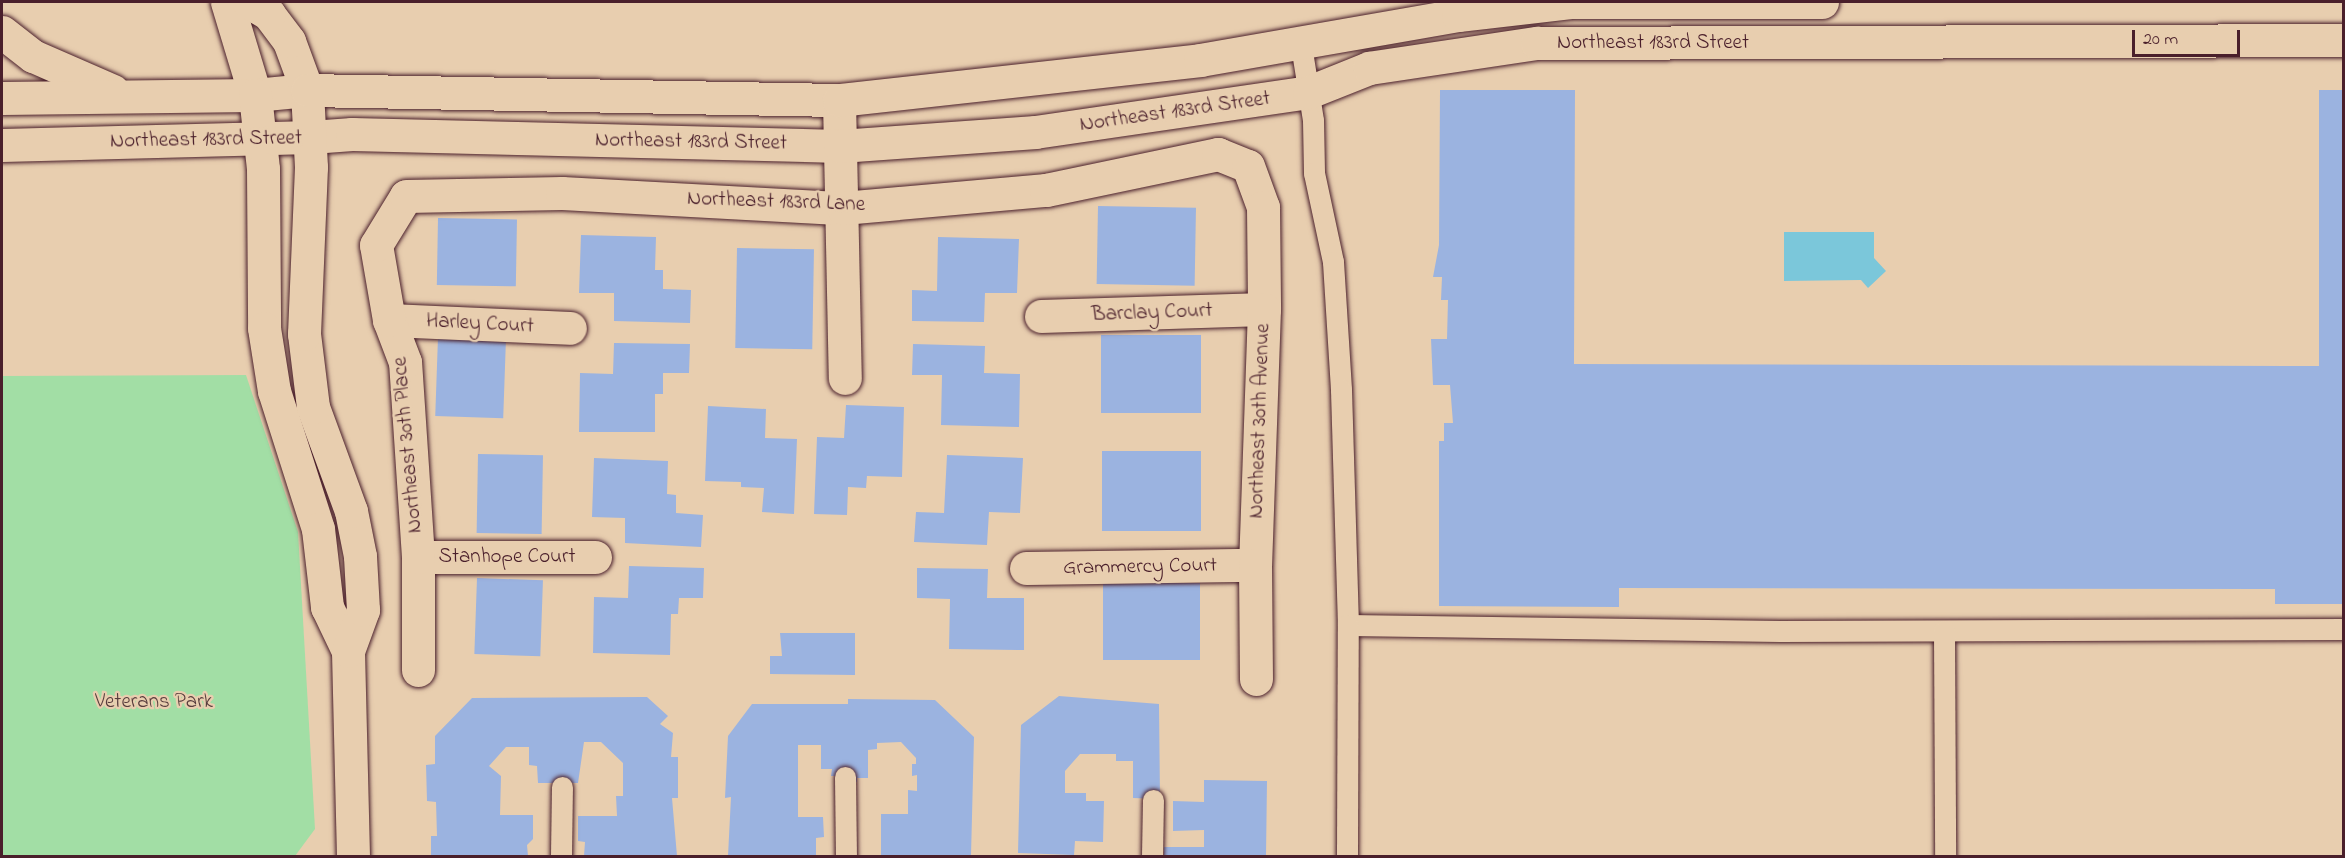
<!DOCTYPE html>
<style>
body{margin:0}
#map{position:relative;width:2345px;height:858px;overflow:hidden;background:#e8ceaf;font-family:"Indie Flower",sans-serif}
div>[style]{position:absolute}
.green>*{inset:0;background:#a2dea5}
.water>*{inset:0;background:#7bc7da}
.building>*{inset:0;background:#9bb3e0;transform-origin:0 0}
.roads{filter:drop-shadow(0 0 2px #4a1f2b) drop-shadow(0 0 2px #4a1f2b)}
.lane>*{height:21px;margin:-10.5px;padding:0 10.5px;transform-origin:10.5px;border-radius:10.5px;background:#e8ceaf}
.street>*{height:33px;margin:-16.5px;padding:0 16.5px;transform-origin:16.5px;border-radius:16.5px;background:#e8ceaf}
.secondary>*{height:33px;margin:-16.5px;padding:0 16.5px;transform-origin:16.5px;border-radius:16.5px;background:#e8ceaf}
span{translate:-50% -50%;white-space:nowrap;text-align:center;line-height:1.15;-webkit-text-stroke:4.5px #e8ceaf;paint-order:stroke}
.street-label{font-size:21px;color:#4a1f2b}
.park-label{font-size:21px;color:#573c3d}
.frame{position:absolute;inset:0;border:3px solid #4a1f2b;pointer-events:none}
.scale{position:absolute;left:2132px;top:30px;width:108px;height:27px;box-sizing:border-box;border:3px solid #4a1f2b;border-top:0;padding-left:8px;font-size:18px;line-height:21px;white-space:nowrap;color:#4a1f2b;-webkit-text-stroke:4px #e8ceaf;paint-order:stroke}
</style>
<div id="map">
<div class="green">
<i style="clip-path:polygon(246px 375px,298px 532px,315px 829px,295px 856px,2px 856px,2px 376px)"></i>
</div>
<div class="water">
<i style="clip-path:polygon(1784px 232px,1874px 232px,1874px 258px,1886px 271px,1868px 288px,1861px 280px,1784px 281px)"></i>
</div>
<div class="building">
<i style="clip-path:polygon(1440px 90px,1575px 90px,1574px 364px,2319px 366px,2319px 90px,2344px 90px,2344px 604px,2275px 604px,2275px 589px,1619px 588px,1619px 607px,1439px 606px,1439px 441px,1444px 441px,1444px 423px,1453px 423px,1450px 385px,1433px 385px,1431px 339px,1447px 339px,1448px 300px,1441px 300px,1442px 277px,1433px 277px,1439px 245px)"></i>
<i style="left:1098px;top:206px;width:98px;height:78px;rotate:1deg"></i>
<i style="left:438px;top:218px;width:79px;height:67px;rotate:1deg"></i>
<i style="clip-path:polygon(581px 235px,656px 237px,655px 270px,663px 270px,663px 289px,691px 290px,690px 323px,614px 321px,614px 293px,579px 293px)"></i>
<i style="clip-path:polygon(938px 237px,1019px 239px,1017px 293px,985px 293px,984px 322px,912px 321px,912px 290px,937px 291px)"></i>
<i style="left:737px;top:248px;width:77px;height:100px;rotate:1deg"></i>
<i style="left:1101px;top:335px;width:100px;height:78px"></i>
<i style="left:438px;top:337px;width:68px;height:79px;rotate:2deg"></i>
<i style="clip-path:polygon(614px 343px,690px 344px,689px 373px,663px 373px,663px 394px,655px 394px,655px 432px,579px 432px,580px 373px,613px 374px)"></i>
<i style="clip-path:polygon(913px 344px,985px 346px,984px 373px,1020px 374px,1019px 427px,941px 425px,942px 375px,912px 375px)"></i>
<i style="clip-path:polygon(846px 405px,904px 407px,902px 477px,867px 476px,866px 488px,848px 487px,847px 515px,814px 514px,817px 437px,844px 438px)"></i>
<i style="clip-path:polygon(708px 406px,766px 409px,765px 438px,797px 439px,794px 514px,762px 512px,764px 488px,741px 487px,741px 482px,705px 481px)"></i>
<i style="left:1102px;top:451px;width:99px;height:80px"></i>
<i style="left:478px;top:454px;width:65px;height:79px;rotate:1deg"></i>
<i style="clip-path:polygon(947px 455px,1023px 458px,1020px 513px,989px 512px,987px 545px,914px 542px,916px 512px,944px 513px)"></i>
<i style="clip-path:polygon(594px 458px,668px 461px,667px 494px,676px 495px,676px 513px,703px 515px,701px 547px,625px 543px,625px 518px,592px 517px)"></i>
<i style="clip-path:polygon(629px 566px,704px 568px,703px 598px,679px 598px,678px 614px,671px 614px,670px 655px,593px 653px,594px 597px,628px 598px)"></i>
<i style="clip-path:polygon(917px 568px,988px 569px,987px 598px,1024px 598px,1024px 650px,949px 649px,950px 599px,917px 598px)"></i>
<i style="left:477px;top:578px;width:66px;height:76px;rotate:2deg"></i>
<i style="left:1103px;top:583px;width:97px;height:77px"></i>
<i style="clip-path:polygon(780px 633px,855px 633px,855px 675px,770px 674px,770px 656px,782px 656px)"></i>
<i style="clip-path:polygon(1059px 696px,1159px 704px,1160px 799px,1133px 798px,1133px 761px,1116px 761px,1116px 754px,1080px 754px,1065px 771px,1065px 793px,1086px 793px,1086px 801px,1104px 801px,1103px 842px,1075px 841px,1074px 855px,1018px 853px,1021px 725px)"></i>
<i style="clip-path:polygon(647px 697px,668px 716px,660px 724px,673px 733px,671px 757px,678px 757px,678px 798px,672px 798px,677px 856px,584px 856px,585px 842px,578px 841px,578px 816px,617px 816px,616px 796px,623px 796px,623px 763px,601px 742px,584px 742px,578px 783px,538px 783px,537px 766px,529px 765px,529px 747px,506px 747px,489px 766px,501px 776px,500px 815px,533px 815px,533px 839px,527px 845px,528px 856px,431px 856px,431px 836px,437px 836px,436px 802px,427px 801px,426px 765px,435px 764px,435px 736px,472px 698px)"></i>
<i style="clip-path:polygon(848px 699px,935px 700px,974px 737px,971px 856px,881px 856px,881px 814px,908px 814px,908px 790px,917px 791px,917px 775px,912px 776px,912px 764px,916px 764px,916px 758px,901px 742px,877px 743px,877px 749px,868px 750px,868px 778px,857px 778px,857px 782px,845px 782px,845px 776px,831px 776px,832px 769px,821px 769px,821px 745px,798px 745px,798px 817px,823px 817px,824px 837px,816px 838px,816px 856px,728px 856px,731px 797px,725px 798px,728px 736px,752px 704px,848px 704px)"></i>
<i style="clip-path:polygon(1204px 780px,1267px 781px,1266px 856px,1164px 856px,1164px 847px,1204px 847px,1204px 830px,1173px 831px,1173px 801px,1204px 802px)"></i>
</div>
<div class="roads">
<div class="lane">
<i style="left:1301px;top:45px;width:76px;rotate:80.9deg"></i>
<i style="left:1313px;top:120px;width:53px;rotate:88.9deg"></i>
<i style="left:1314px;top:173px;width:91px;rotate:77.9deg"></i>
<i style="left:1333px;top:262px;width:128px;rotate:86.4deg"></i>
<i style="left:1341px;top:390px;width:235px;rotate:88.3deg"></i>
<i style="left:1348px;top:625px;width:432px;rotate:0.8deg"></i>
<i style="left:1780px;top:631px;width:564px;rotate:-0.2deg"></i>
<i style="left:1944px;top:631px;width:225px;rotate:89.7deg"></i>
<i style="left:845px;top:777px;width:79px;rotate:89.3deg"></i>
<i style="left:561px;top:856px;width:69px;rotate:-89.2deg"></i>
<i style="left:1152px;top:856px;width:56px;rotate:-89deg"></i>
<i style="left:1347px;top:856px;width:231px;rotate:-89.8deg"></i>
</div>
<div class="street">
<i style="left:227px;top:2px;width:97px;rotate:73.2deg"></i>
<i style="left:2px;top:32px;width:39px;rotate:38deg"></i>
<i style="left:33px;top:56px;width:87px;rotate:23.6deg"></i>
<i style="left:2px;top:98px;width:253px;rotate:-0.7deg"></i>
<i style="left:255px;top:95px;width:52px;rotate:-5.5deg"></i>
<i style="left:307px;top:90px;width:52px;rotate:-110.2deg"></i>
<i style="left:289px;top:41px;width:34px;rotate:-127deg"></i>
<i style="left:269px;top:14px;width:24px;rotate:-150deg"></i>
<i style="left:839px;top:100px;width:278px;rotate:88.8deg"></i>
<i style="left:2px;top:145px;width:309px;rotate:-1.5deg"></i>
<i style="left:1041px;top:316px;width:223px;rotate:-1.8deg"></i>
<i style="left:389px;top:320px;width:181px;rotate:2.5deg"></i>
<i style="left:418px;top:557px;width:177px"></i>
<i style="left:1026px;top:568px;width:229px;rotate:-0.8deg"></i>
<i style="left:418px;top:670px;width:113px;rotate:-90deg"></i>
<i style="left:418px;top:557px;width:195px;rotate:-93.8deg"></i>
<i style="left:405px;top:362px;width:45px;rotate:-110.9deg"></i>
<i style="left:389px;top:320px;width:76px;rotate:-99.8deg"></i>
<i style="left:376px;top:245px;width:57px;rotate:-58.5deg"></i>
<i style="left:406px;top:196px;width:156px;rotate:-1.1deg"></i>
<i style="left:562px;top:193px;width:281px;rotate:3.1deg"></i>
<i style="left:843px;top:208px;width:204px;rotate:-5.1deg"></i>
<i style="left:1046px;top:190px;width:176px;rotate:-11.8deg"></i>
<i style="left:1218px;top:154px;width:32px;rotate:22deg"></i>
<i style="left:1248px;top:166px;width:44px;rotate:69.9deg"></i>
<i style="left:1263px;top:207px;width:102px;rotate:89.4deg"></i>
<i style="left:1264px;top:309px;width:256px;rotate:92deg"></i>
<i style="left:1255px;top:565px;width:114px;rotate:89.5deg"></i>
</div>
<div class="secondary">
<i style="left:255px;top:95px;width:74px;rotate:83.8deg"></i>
<i style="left:263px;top:169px;width:159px;rotate:89.6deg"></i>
<i style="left:264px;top:328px;width:64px;rotate:81deg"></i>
<i style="left:274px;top:391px;width:145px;rotate:72.3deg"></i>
<i style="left:318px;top:529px;width:79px;rotate:83.4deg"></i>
<i style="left:327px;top:607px;width:49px;rotate:64.5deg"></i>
<i style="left:311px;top:137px;width:41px;rotate:-4.2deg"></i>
<i style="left:352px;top:134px;width:488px;rotate:1.4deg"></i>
<i style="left:840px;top:146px;width:196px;rotate:-4.1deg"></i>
<i style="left:1035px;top:132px;width:277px;rotate:-8.3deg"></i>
<i style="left:1309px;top:92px;width:65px;rotate:-21.8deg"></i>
<i style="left:1369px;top:68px;width:170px;rotate:-8.5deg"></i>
<i style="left:1537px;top:43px;width:807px;rotate:-0.21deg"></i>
<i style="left:353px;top:856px;width:205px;rotate:-91.4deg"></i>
<i style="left:348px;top:651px;width:44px;rotate:-69.9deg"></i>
<i style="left:363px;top:610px;width:54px;rotate:-93.2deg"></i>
<i style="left:360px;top:556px;width:46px;rotate:-101.3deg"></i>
<i style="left:351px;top:511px;width:111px;rotate:-110.1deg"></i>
<i style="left:313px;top:407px;width:74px;rotate:-97deg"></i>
<i style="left:304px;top:334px;width:167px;rotate:-87.6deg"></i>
<i style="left:311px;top:167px;width:77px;rotate:-93deg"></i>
<i style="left:307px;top:90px;width:532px;rotate:1.08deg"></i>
<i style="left:839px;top:100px;width:363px;rotate:-6.3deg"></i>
<i style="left:1200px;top:60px;width:262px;rotate:-9.9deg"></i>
<i style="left:1458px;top:15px;width:113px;rotate:-6.6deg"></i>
<i style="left:1570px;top:2px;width:252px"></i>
</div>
</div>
<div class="street-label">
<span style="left:1653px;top:43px">Northeast 183rd Street</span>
<span style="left:1175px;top:112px;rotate:-8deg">Northeast 183rd Street</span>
<span style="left:206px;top:140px;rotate:-1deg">Northeast 183rd Street</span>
<span style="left:691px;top:142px;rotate:1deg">Northeast 183rd Street</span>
<span style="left:776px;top:202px;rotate:2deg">Northeast 183rd Lane</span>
<span style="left:1152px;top:313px;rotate:-2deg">Barclay Court</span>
<span style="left:480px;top:324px;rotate:3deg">Harley Court</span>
<span style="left:1260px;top:421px;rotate:-88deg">Northeast 30th Avenue</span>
<span style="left:408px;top:445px;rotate:-95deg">Northeast 30th Place</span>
<span style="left:507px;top:557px">Stanhope Court</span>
<span style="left:1140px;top:567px;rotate:-1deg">Grammercy Court</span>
</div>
<div class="park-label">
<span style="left:154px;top:702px">Veterans Park</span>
</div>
<div class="frame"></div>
<div class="scale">20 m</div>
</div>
